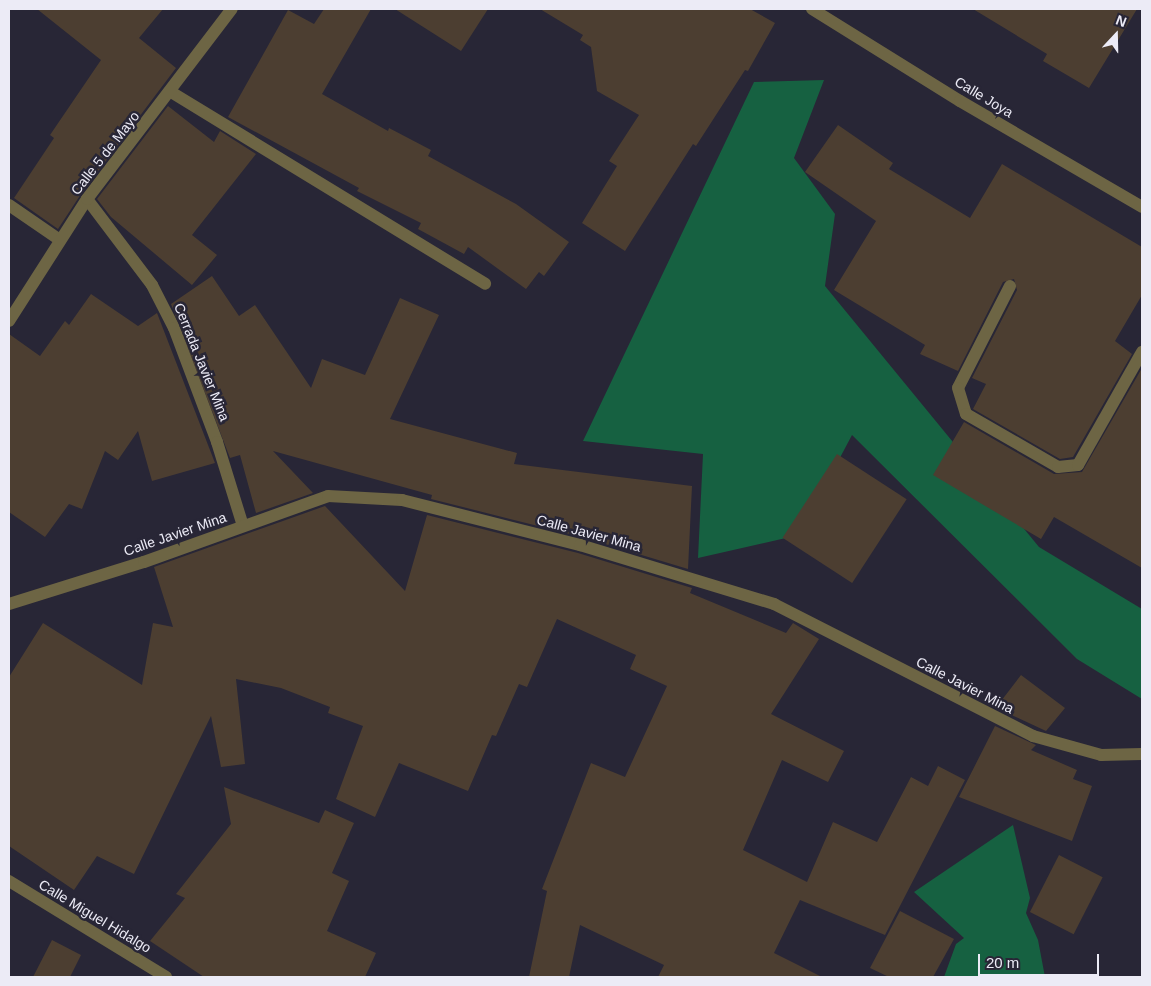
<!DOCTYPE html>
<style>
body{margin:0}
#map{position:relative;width:1151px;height:986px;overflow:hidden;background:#282636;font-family:Helvetica,sans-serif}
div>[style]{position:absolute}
.green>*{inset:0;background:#166141}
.building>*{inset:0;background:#4c3e31;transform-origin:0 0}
.minor>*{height:12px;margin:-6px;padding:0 6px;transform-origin:6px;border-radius:6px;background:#6d6544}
.tertiary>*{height:12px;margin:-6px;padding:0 6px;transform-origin:6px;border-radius:6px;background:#6d6544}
span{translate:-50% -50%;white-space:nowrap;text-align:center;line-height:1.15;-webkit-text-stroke:5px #282636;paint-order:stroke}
.street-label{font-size:14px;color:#ecebf6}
.frame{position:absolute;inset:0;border:10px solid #ecebf6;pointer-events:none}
.north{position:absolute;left:1091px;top:10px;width:50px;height:50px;-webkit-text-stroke:4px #282636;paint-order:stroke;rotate:21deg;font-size:14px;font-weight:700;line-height:20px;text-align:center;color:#ecebf6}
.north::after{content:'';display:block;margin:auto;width:18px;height:22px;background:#ecebf6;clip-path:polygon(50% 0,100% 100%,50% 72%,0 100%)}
.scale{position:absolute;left:978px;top:954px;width:121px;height:22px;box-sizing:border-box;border:2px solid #ecebf6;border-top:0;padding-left:6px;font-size:15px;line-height:18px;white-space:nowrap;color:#ecebf6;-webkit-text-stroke:4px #282636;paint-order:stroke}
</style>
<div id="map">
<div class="green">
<i style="clip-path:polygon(824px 80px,794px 158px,835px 214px,825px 286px,1039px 547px,1142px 609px,1142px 699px,1077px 659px,852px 435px,799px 535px,698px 558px,703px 454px,583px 441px,754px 82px)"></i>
<i style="clip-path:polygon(1013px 825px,1030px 898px,1026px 913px,1038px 940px,1045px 977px,944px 977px,956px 944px,964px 938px,914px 892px)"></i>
</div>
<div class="building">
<i style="clip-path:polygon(37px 9px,163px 9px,139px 38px,176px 68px,81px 194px,58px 229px,14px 198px,54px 138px,50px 135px,101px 60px)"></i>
<i style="clip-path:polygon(324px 9px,371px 9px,322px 94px,388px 131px,389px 128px,431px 150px,428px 156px,516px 204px,569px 242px,544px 276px,539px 272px,526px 289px,468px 247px,464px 254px,418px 229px,421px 223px,357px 191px,359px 188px,228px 117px,288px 10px,314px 24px)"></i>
<i style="clip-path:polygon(395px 9px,488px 9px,461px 51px)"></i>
<i style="clip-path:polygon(540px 9px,750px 9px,775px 23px,748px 71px,745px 70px,696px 146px,693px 144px,625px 251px,582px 223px,617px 166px,609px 161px,639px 115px,597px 91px,591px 47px,580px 40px,583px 35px)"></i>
<i style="clip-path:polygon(973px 9px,1137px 9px,1089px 88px,1043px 61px,1047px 54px)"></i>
<i style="clip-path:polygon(168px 106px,214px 142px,220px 131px,256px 154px,192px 235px,217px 255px,192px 285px,111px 217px,97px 199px)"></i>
<i style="clip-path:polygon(838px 125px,893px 163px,889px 169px,970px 218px,1002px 164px,1142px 247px,1142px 295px,1115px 341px,1132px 354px,1073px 457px,1060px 459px,973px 409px,986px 384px,972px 378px,1017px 290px,1014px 279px,1003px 282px,958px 371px,920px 354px,925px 345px,834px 290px,876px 221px,805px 172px)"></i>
<i style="clip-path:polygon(212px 276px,239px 316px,255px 305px,311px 388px,322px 359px,365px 375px,400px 298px,439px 315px,390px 419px,517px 453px,514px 464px,692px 486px,688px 569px,582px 537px,431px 499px,432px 495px,273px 451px,313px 493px,256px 513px,240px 455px,230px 458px,171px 304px)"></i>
<i style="clip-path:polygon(91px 294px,138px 326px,157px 313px,215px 463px,152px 481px,138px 431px,118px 460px,105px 451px,82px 509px,69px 504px,45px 537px,9px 512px,9px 334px,40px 356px,65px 321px,69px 325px)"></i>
<i style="clip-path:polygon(1142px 368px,1142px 568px,1054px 517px,1041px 539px,933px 475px,964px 422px,1054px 474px,1082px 472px)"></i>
<i style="left:837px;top:454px;width:83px;height:100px;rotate:33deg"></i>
<i style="clip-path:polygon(325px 506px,405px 591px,427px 515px,578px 553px,692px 588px,690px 593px,786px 633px,793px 623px,819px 639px,771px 714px,844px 751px,828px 782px,782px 760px,743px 850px,807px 882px,833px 822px,877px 842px,911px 777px,928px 786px,938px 766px,965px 780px,885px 935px,800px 900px,774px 953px,822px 977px,658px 977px,664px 965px,580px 925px,569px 977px,529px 977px,547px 891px,542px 889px,591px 763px,625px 777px,667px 686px,630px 669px,636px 655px,557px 619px,527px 687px,519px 684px,496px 736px,492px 735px,468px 791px,399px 763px,375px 817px,336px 799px,363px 726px,328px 713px,330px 707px,281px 688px,236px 679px,245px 764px,221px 767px,211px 716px,134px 874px,97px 856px,74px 890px,9px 846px,9px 677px,43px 623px,142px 685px,153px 623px,173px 627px,154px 567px)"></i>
<i style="clip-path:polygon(1021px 675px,1065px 708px,1046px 731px,1003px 711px,1004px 708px,998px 705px)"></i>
<i style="clip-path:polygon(995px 726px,1036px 745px,1031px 750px,1077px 770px,1073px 779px,1092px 786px,1072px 841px,959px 797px)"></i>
<i style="clip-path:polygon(224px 787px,319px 823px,325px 810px,354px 823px,332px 873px,349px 881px,327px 931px,376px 953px,365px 977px,204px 977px,150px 941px,185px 898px,176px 894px,231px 824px)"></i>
<i style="left:1059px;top:855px;width:49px;height:64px;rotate:27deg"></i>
<i style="clip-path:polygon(900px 911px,954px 939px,933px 977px,889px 977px,870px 968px)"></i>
<i style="clip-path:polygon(52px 940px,81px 955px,70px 977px,33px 977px)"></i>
</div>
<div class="minor">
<i style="left:812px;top:9px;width:174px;rotate:31.9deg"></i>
<i style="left:960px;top:101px;width:211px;rotate:30.2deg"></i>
<i style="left:171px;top:92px;width:368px;rotate:31.4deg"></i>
<i style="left:87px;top:199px;width:108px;rotate:52.9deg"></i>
<i style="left:152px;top:285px;width:48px;rotate:62.9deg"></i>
<i style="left:174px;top:328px;width:122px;rotate:69.3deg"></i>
<i style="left:217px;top:442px;width:88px;rotate:72.8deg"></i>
<i style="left:9px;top:205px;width:62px;rotate:34.5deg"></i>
<i style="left:1010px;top:286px;width:114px;rotate:117deg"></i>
<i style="left:958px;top:388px;width:27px;rotate:73deg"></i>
<i style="left:966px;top:414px;width:106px;rotate:29.9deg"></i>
<i style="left:1058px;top:467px;width:20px;rotate:-6deg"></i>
<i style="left:1078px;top:465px;width:130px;rotate:-60.5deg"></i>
<i style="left:9px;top:321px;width:145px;rotate:-57.4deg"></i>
<i style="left:87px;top:199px;width:239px;rotate:-52.7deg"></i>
<i style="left:9px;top:604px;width:141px;rotate:-17.3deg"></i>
<i style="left:144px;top:562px;width:195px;rotate:-19.7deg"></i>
<i style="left:328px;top:496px;width:74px;rotate:3.1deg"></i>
<i style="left:402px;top:500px;width:184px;rotate:14.2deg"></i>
<i style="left:580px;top:545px;width:203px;rotate:16.9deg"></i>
<i style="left:774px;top:604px;width:291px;rotate:27deg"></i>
<i style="left:1033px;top:736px;width:71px;rotate:15.6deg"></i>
<i style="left:1101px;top:755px;width:41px;rotate:-1.4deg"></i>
</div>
<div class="tertiary">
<i style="left:9px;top:881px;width:184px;rotate:31.4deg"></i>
</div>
<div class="street-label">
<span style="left:984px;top:97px;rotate:31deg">Calle Joya</span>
<span style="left:105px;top:153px;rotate:-52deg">Calle 5 de Mayo</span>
<span style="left:202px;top:362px;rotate:68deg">Cerrada Javier Mina</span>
<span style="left:589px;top:533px;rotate:15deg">Calle Javier Mina</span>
<span style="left:175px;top:534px;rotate:-19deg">Calle Javier Mina</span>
<span style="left:965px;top:685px;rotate:27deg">Calle Javier Mina</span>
<span style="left:95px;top:916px;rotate:31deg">Calle Miguel Hidalgo</span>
</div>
<div class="frame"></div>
<div class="north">N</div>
<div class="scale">20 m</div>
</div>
